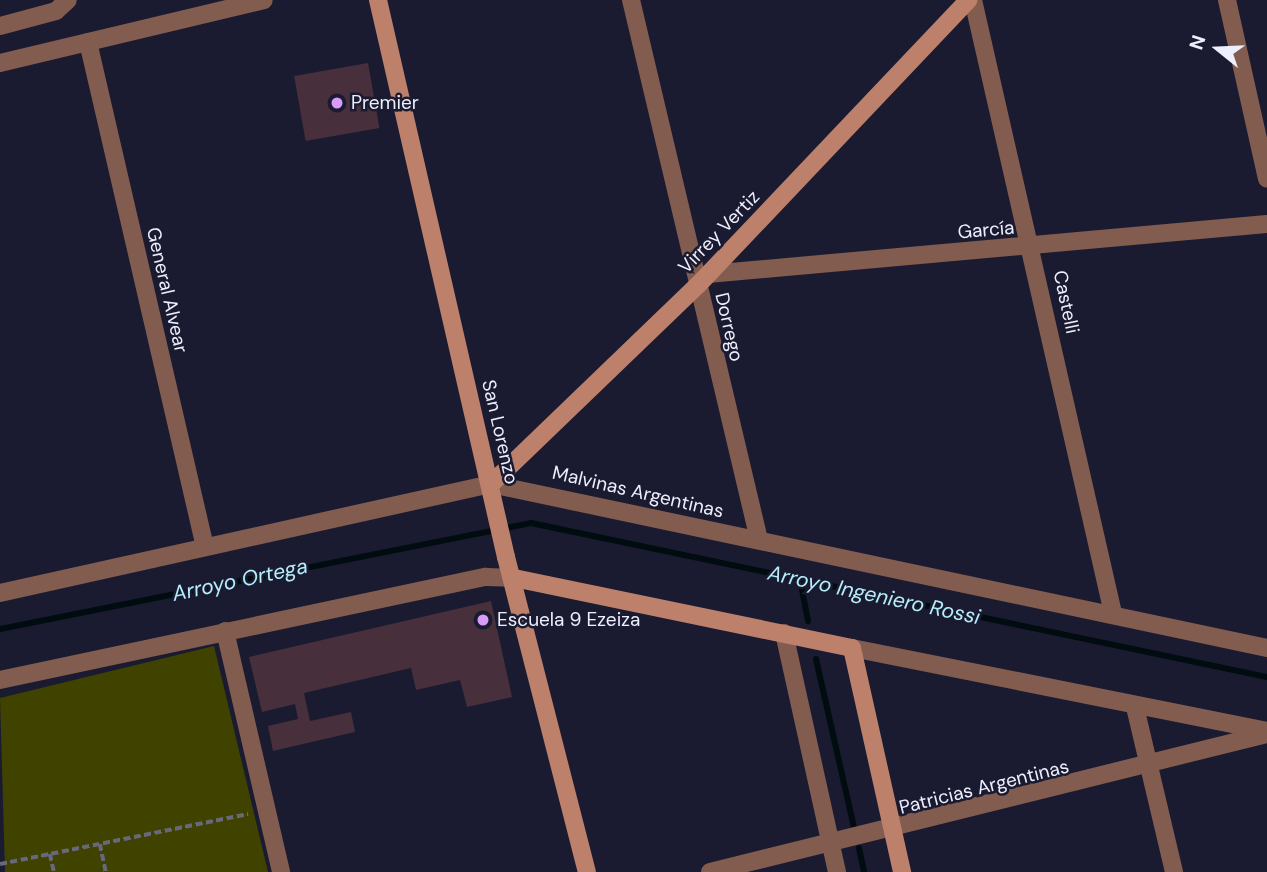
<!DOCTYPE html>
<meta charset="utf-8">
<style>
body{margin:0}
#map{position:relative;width:1267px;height:872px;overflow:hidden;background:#1a1b30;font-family:"DM Sans",sans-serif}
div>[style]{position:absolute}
.green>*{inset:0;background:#404200}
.stream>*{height:6px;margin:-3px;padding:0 3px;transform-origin:3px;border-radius:3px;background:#000c10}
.building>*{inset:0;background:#472f3c;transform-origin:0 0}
.path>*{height:3.5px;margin-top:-1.75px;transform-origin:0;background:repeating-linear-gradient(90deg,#67687b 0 7px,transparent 0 10.5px)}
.street>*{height:18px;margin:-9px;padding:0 9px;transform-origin:9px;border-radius:9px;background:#825c4f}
.secondary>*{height:18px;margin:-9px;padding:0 9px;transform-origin:9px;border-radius:9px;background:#bc806b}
.dots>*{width:19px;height:19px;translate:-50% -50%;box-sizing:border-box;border:4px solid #1a1b30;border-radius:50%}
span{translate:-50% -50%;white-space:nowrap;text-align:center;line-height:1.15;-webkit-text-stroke:5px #1a1b30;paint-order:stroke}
.poi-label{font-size:19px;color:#edeffd}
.left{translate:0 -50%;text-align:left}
.street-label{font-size:19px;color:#edeffd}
.water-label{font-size:21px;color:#b6eefb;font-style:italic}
.north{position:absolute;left:1183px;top:14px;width:70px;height:70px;-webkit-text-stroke:5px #1a1b30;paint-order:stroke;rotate:288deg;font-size:19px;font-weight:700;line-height:28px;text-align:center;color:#edeffd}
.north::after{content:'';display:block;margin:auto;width:24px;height:32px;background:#edeffd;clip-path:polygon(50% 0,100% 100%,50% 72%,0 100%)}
</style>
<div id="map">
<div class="green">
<i style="clip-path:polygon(214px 646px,268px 872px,5px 872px,0 698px)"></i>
</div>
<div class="stream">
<i style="left:800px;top:579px;width:43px;rotate:79.2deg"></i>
<i style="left:0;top:629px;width:541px;rotate:-11.29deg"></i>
<i style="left:531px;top:523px;width:752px;rotate:11.82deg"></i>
<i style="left:816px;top:659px;width:177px;rotate:77.3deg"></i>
<i style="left:859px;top:848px;width:25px;rotate:78deg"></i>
</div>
<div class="building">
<i style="left:368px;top:63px;width:66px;height:75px;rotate:80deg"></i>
<i style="clip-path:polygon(491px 601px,512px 697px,467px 707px,460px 680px,416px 690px,411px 668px,304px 693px,310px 721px,351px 712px,355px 732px,273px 751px,268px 726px,298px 719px,295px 704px,262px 712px,249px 657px)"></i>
</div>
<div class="path">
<i style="left:100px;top:844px;width:29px;rotate:78deg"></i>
<i style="left:50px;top:854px;width:18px;rotate:77deg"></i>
<i style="left:0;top:864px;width:253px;rotate:-11.4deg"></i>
</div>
<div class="street">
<i style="left:631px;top:0;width:555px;rotate:76.66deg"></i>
<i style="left:973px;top:0;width:629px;rotate:77.14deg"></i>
<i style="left:1227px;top:0;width:183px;rotate:77.4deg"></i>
<i style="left:0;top:26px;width:58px;rotate:-15deg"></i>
<i style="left:56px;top:11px;width:16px;rotate:-43deg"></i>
<i style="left:88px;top:42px;width:518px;rotate:76.96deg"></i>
<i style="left:0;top:63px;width:271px;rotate:-13.4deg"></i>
<i style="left:708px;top:274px;width:561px;rotate:-5.11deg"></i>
<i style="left:0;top:593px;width:503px;rotate:-12.52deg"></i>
<i style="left:491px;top:484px;width:793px;rotate:11.93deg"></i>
<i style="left:225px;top:631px;width:247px;rotate:76.9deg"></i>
<i style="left:784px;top:633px;width:245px;rotate:77.5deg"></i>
<i style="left:852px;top:648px;width:423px;rotate:11.3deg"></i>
<i style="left:0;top:680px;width:497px;rotate:-12deg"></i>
<i style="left:486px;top:577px;width:28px;rotate:2deg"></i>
<i style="left:1135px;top:707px;width:170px;rotate:76.7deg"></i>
<i style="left:710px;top:872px;width:574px;rotate:-13.92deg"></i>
</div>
<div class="secondary">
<i style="left:378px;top:0;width:572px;rotate:77.06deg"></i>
<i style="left:506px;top:557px;width:325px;rotate:75.6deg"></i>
<i style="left:491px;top:484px;width:287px;rotate:-43.9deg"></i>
<i style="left:698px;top:285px;width:393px;rotate:-46.5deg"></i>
<i style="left:514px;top:578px;width:345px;rotate:11.7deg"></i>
<i style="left:852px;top:648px;width:230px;rotate:77.4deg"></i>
</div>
<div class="dots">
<i style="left:337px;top:103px;background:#d89bf8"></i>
<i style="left:483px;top:620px;background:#d89bf8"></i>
</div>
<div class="poi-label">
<span class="left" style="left:351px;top:103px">Premier</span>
<span class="left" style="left:497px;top:620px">Escuela 9 Ezeiza</span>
</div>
<div class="street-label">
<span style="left:986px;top:230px;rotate:-5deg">García</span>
<span style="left:719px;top:232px;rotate:-46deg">Virrey Vertiz</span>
<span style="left:167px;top:290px;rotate:77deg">General Alvear</span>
<span style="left:1066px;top:302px;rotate:78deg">Castelli</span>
<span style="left:729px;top:327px;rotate:77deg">Dorrego</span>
<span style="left:500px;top:432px;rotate:77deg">San Lorenzo</span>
<span style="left:638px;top:492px;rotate:13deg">Malvinas Argentinas</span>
<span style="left:984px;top:787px;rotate:-14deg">Patricias Argentinas</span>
</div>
<div class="water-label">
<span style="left:240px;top:580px;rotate:-12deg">Arroyo Ortega</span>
<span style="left:874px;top:595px;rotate:12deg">Arroyo Ingeniero Rossi</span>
</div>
<div class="north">N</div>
</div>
